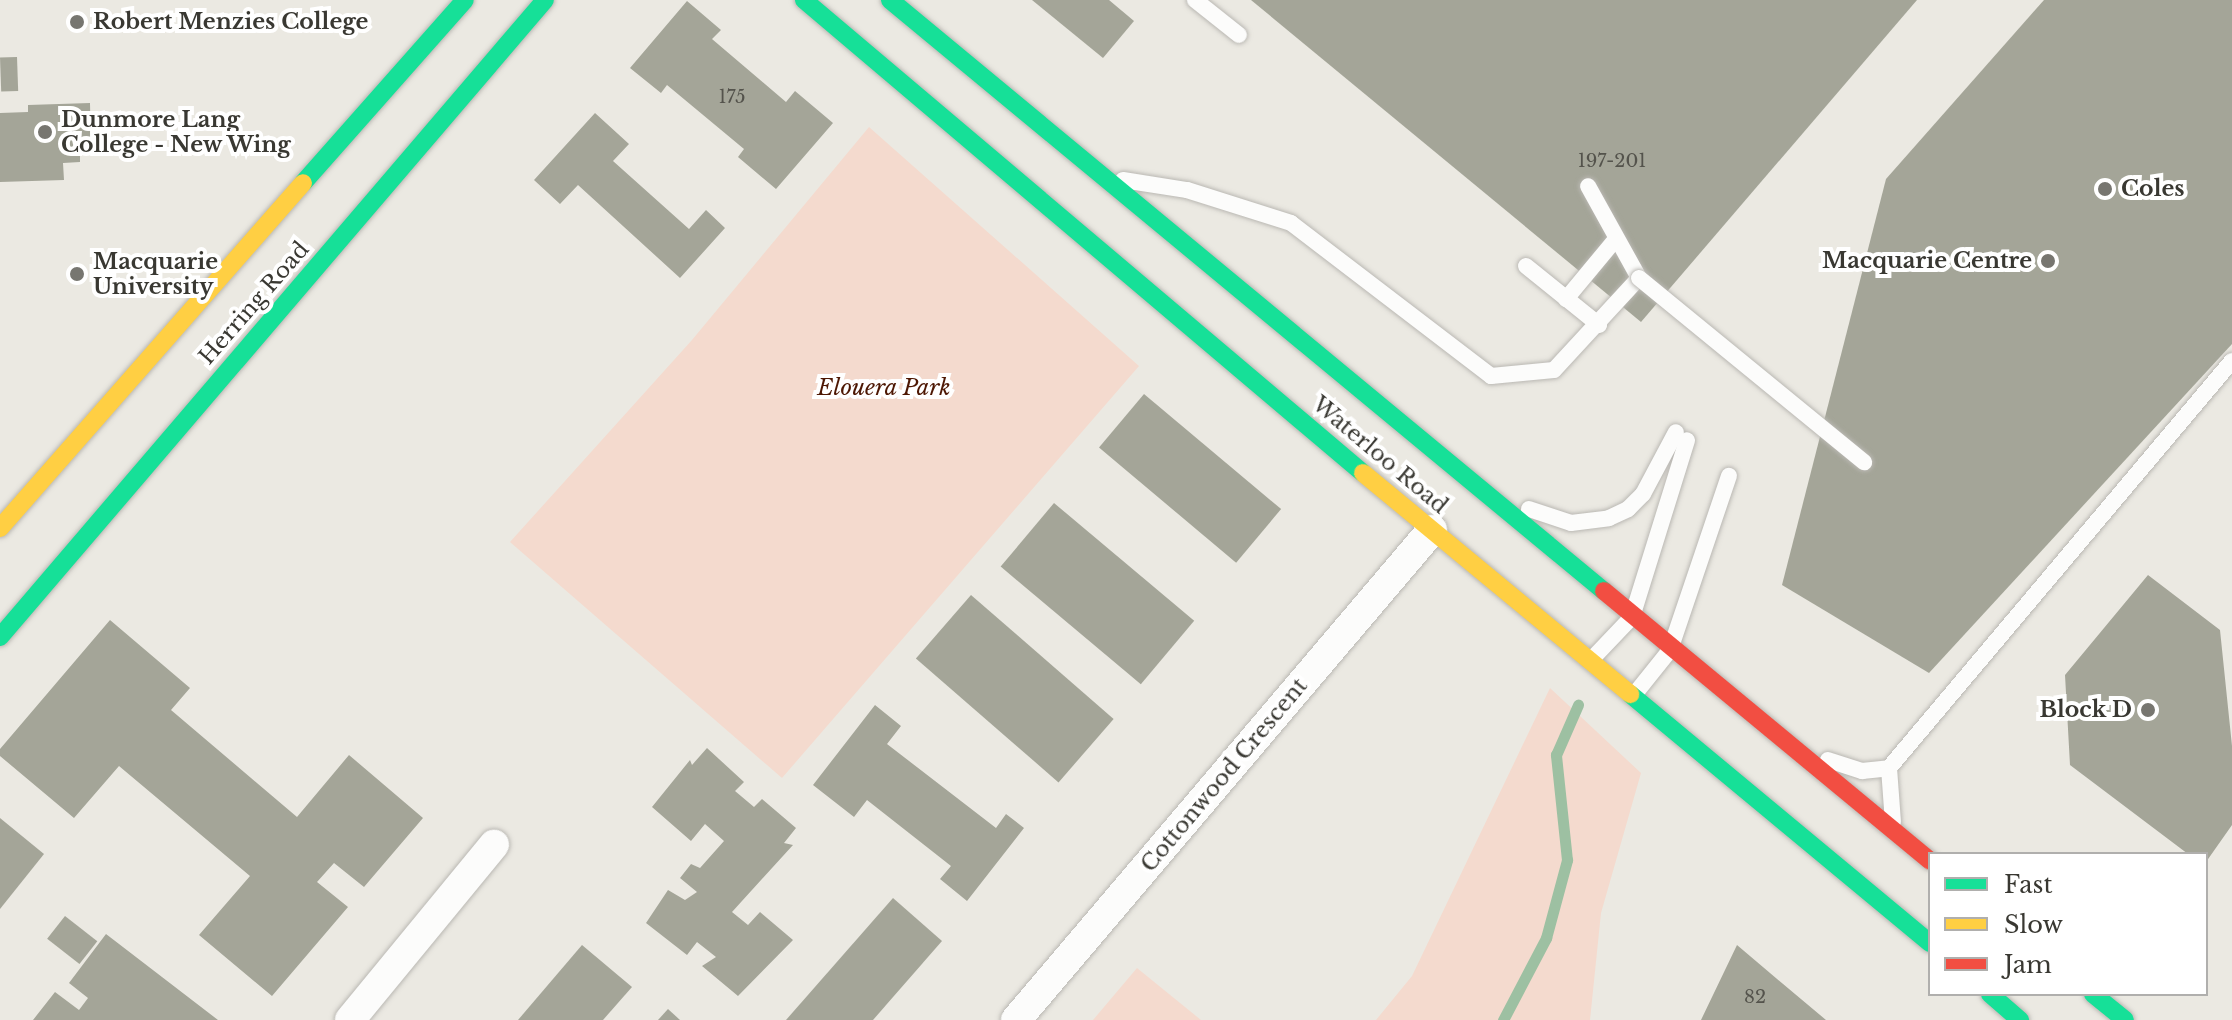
<!DOCTYPE html>
<style>
body{margin:0}
#map{position:relative;width:2232px;height:1020px;overflow:hidden;background:#ebe9e2;font-family:"Libre Baskerville",serif}
div>[style]{position:absolute}
.green>*{inset:0;background:#f4dace}
.stream>*{height:11px;margin:-5.5px;padding:0 5.5px;transform-origin:5.5px;border-radius:5.5px;background:#9dc0a2}
.building>*{inset:0;background:#a4a598;transform-origin:0 0}
.roads{filter:drop-shadow(0 0 2px #bab8b3) drop-shadow(0 0 2px #bab8b3)}
.lane>*{height:16px;margin:-8px;padding:0 8px;transform-origin:8px;border-radius:8px;background:#fcfcfb}
.street>*{height:30px;margin:-15px;padding:0 15px;transform-origin:15px;border-radius:15px;background:#fcfcfb}
.fast>*{height:18px;margin:-9px;padding:0 9px;transform-origin:9px;border-radius:9px;background:#16e098}
.slow>*{height:18px;margin:-9px;padding:0 9px;transform-origin:9px;border-radius:9px;background:#ffcf43}
.jam>*{height:18px;margin:-9px;padding:0 9px;transform-origin:9px;border-radius:9px;background:#f24e42}
.bridges{filter:drop-shadow(0 0 2px #bab8b3) drop-shadow(0 0 2px #bab8b3)}
.lane-bridge>*{height:16px;margin:-8px;padding:0 8px;transform-origin:8px;border-radius:8px;background:#fcfcfb}
.dots>*{width:22px;height:22px;translate:-50% -50%;box-sizing:border-box;border:4px solid #fff;border-radius:50%}
span{translate:-50% -50%;white-space:nowrap;text-align:center;line-height:1.15;-webkit-text-stroke:8px #fff;paint-order:stroke}
.number-label{font-size:18px;color:#54534c}
.number-label span{-webkit-text-stroke-width:0}
.poi-label{font-size:22px;color:#393832;font-weight:700}
.left{translate:0 -50%;text-align:left}
.right{translate:-100% -50%;text-align:right}
.street-label{font-size:22px;color:#393832}
.park-label{font-size:22px;color:#4d1703;font-style:italic}
.legend{position:absolute;left:1928px;top:852px;width:280px;height:144px;box-sizing:border-box;background:#fff;border:2px solid #b0afad;margin:0;padding:10px 14px;list-style:none;font-size:24px;color:#393832}
.legend li{display:flex;align-items:center;gap:16px;height:40px}
.legend b{width:40px;border:2px solid #b0afad}
</style>
<div id="map">
<div class="green">
<i style="clip-path:polygon(869px 127px,1139px 366px,782px 778px,510px 542px,692px 340px)"></i>
<i style="clip-path:polygon(1550px 688px,1641px 773px,1601px 913px,1590px 1020px,1376px 1020px,1412px 976px)"></i>
<i style="clip-path:polygon(1137px 968px,1201px 1020px,1093px 1020px)"></i>
</div>
<div class="stream">
<i style="left:1503px;top:1020px;width:93px;rotate:-62.3deg"></i>
<i style="left:1546px;top:938px;width:81px;rotate:-74.9deg"></i>
<i style="left:1567px;top:860px;width:106px;rotate:-96deg"></i>
<i style="left:1556px;top:755px;width:55px;rotate:-66.3deg"></i>
</div>
<div class="building">
<i style="clip-path:polygon(1032px 0,1109px 0,1134px 21px,1103px 58px)"></i>
<i style="clip-path:polygon(1251px 0,1917px 0,1641px 322px)"></i>
<i style="clip-path:polygon(2044px 0,2232px 0,2232px 344px,1929px 673px,1782px 585px,1886px 179px)"></i>
<i style="clip-path:polygon(687px 1px,721px 30px,712px 39px,786px 102px,795px 91px,833px 123px,776px 189px,738px 157px,744px 149px,667px 85px,661px 93px,630px 68px)"></i>
<i style="left:17px;top:57px;width:34px;height:17px;rotate:88deg"></i>
<i style="clip-path:polygon(90px 103px,91px 151px,80px 152px,80px 162px,63px 163px,64px 180px,0 182px,0 113px,28px 112px,28px 105px)"></i>
<i style="clip-path:polygon(595px 113px,629px 144px,613px 161px,689px 229px,706px 210px,725px 228px,680px 278px,578px 185px,560px 204px,534px 180px)"></i>
<i style="left:1144px;top:394px;width:179px;height:70px;rotate:40deg"></i>
<i style="left:1054px;top:503px;width:183px;height:83px;rotate:40deg"></i>
<i style="clip-path:polygon(2148px 575px,2220px 630px,2232px 746px,2232px 825px,2206px 862px,2206px 854px,2188px 854px,2070px 765px,2065px 675px)"></i>
<i style="left:971px;top:595px;width:189px;height:84px;rotate:41deg"></i>
<i style="clip-path:polygon(110px 620px,190px 688px,171px 710px,297px 817px,349px 755px,423px 818px,364px 887px,334px 863px,317px 882px,348px 907px,272px 996px,199px 935px,250px 876px,119px 766px,74px 818px,0 756px,0 749px)"></i>
<i style="clip-path:polygon(875px 705px,901px 726px,887px 744px,996px 828px,1006px 814px,1024px 828px,967px 901px,940px 879px,951px 866px,867px 800px,854px 817px,813px 785px)"></i>
<i style="clip-path:polygon(707px 748px,744px 782px,735px 791px,754px 807px,762px 799px,796px 828px,784px 843px,793px 845px,732px 912px,748px 925px,760px 912px,793px 940px,738px 996px,702px 966px,716px 957px,697px 942px,687px 955px,646px 923px,668px 890px,685px 900px,697px 892px,680px 878px,691px 864px,700px 868px,724px 841px,705px 824px,691px 841px,652px 807px,690px 760px,692px 765px)"></i>
<i style="clip-path:polygon(0 818px,44px 854px,0 909px)"></i>
<i style="clip-path:polygon(893px 898px,942px 941px,873px 1020px,786px 1020px)"></i>
<i style="left:65px;top:916px;width:41px;height:29px;rotate:38deg"></i>
<i style="clip-path:polygon(106px 934px,218px 1020px,33px 1020px,55px 992px,79px 1010px,88px 998px,69px 983px)"></i>
<i style="clip-path:polygon(582px 945px,632px 987px,603px 1020px,518px 1020px)"></i>
<i style="clip-path:polygon(1737px 945px,1770px 973px,1826px 1020px,1701px 1020px)"></i>
<i style="clip-path:polygon(668px 1009px,680px 1020px,658px 1020px)"></i>
</div>
<div class="roads">
<div class="lane">
<i style="left:1195px;top:0;width:56px;rotate:38.5deg"></i>
<i style="left:1123px;top:180px;width:65px;rotate:8.9deg"></i>
<i style="left:1187px;top:190px;width:109px;rotate:17.6deg"></i>
<i style="left:1291px;top:223px;width:252px;rotate:37.4deg"></i>
<i style="left:1491px;top:376px;width:63px;rotate:-5.4deg"></i>
<i style="left:1554px;top:370px;width:125px;rotate:-47.3deg"></i>
<i style="left:1639px;top:278px;width:105px;rotate:-119deg"></i>
<i style="left:1526px;top:266px;width:94px;rotate:38.9deg"></i>
<i style="left:1566px;top:299px;width:77px;rotate:-50.3deg"></i>
<i style="left:1529px;top:509px;width:44px;rotate:18.4deg"></i>
<i style="left:1571px;top:523px;width:38px;rotate:-7deg"></i>
<i style="left:1609px;top:518px;width:21px;rotate:-25deg"></i>
<i style="left:1628px;top:509px;width:21px;rotate:-45deg"></i>
<i style="left:1643px;top:494px;width:70px;rotate:-62deg"></i>
<i style="left:1591px;top:660px;width:59px;rotate:-46.4deg"></i>
<i style="left:1632px;top:617px;width:185px;rotate:-72.7deg"></i>
<i style="left:1634px;top:695px;width:58px;rotate:-51.3deg"></i>
<i style="left:1670px;top:650px;width:184px;rotate:-71.3deg"></i>
<i style="left:1828px;top:760px;width:36px;rotate:18deg"></i>
<i style="left:1862px;top:771px;width:27px;rotate:-6deg"></i>
<i style="left:1889px;top:768px;width:532px;rotate:-49.88deg"></i>
<i style="left:1889px;top:768px;width:54px;rotate:85.8deg"></i>
</div>
<div class="street">
<i style="left:350px;top:1020px;width:227px;rotate:-50.6deg"></i>
<i style="left:1016px;top:1020px;width:643px;rotate:-49.67deg"></i>
</div>
<div class="fast">
<i style="left:804px;top:0;width:732px;rotate:40.24deg"></i>
<i style="left:890px;top:0;width:927px;rotate:39.62deg"></i>
<i style="left:303px;top:183px;width:244px;rotate:-48.5deg"></i>
<i style="left:0;top:637px;width:838px;rotate:-49.45deg"></i>
<i style="left:1630px;top:694px;width:390px;rotate:39.7deg"></i>
<i style="left:1990px;top:994px;width:40px;rotate:41deg"></i>
<i style="left:2093px;top:994px;width:41px;rotate:39.1deg"></i>
</div>
<div class="slow">
<i style="left:1363px;top:473px;width:347px;rotate:39.6deg"></i>
<i style="left:0;top:528px;width:459px;rotate:-48.7deg"></i>
</div>
<div class="jam">
<i style="left:1604px;top:591px;width:423px;rotate:39.6deg"></i>
</div>
</div>
<div class="bridges">
<div class="lane-bridge">
<i style="left:1639px;top:278px;width:291px;rotate:39.3deg"></i>
</div>
</div>
<div class="dots">
<i style="left:77px;top:22px;background:#777670"></i>
<i style="left:45px;top:132px;background:#777670"></i>
<i style="left:2105px;top:189px;background:#777670"></i>
<i style="left:2048px;top:261px;background:#777670"></i>
<i style="left:77px;top:274px;background:#777670"></i>
<i style="left:2148px;top:710px;background:#777670"></i>
</div>
<div class="number-label">
<span style="left:732px;top:97px">175</span>
<span style="left:1612px;top:161px">197-201</span>
<span style="left:1755px;top:997px">82</span>
</div>
<div class="poi-label">
<span class="left" style="left:93px;top:22px">Robert Menzies College</span>
<span class="left" style="left:61px;top:132px">Dunmore Lang<br>College - New Wing</span>
<span class="left" style="left:2121px;top:189px">Coles</span>
<span class="left" style="left:93px;top:274px">Macquarie<br>University</span>
<span class="right" style="left:2032px;top:261px">Macquarie Centre</span>
<span class="right" style="left:2132px;top:710px">Block D</span>
</div>
<div class="street-label">
<span style="left:254px;top:303px;rotate:-49deg">Herring Road</span>
<span style="left:1380px;top:455px;rotate:40deg">Waterloo Road</span>
<span style="left:1224px;top:775px;rotate:-50deg">Cottonwood Crescent</span>
</div>
<div class="park-label">
<span style="left:884px;top:388px">Elouera Park</span>
</div>
<ul class="legend">
<li><b style="height:10px;background:#16e098"></b>Fast</li>
<li><b style="height:10px;background:#ffcf43"></b>Slow</li>
<li><b style="height:10px;background:#f24e42"></b>Jam</li>
</ul>
</div>
